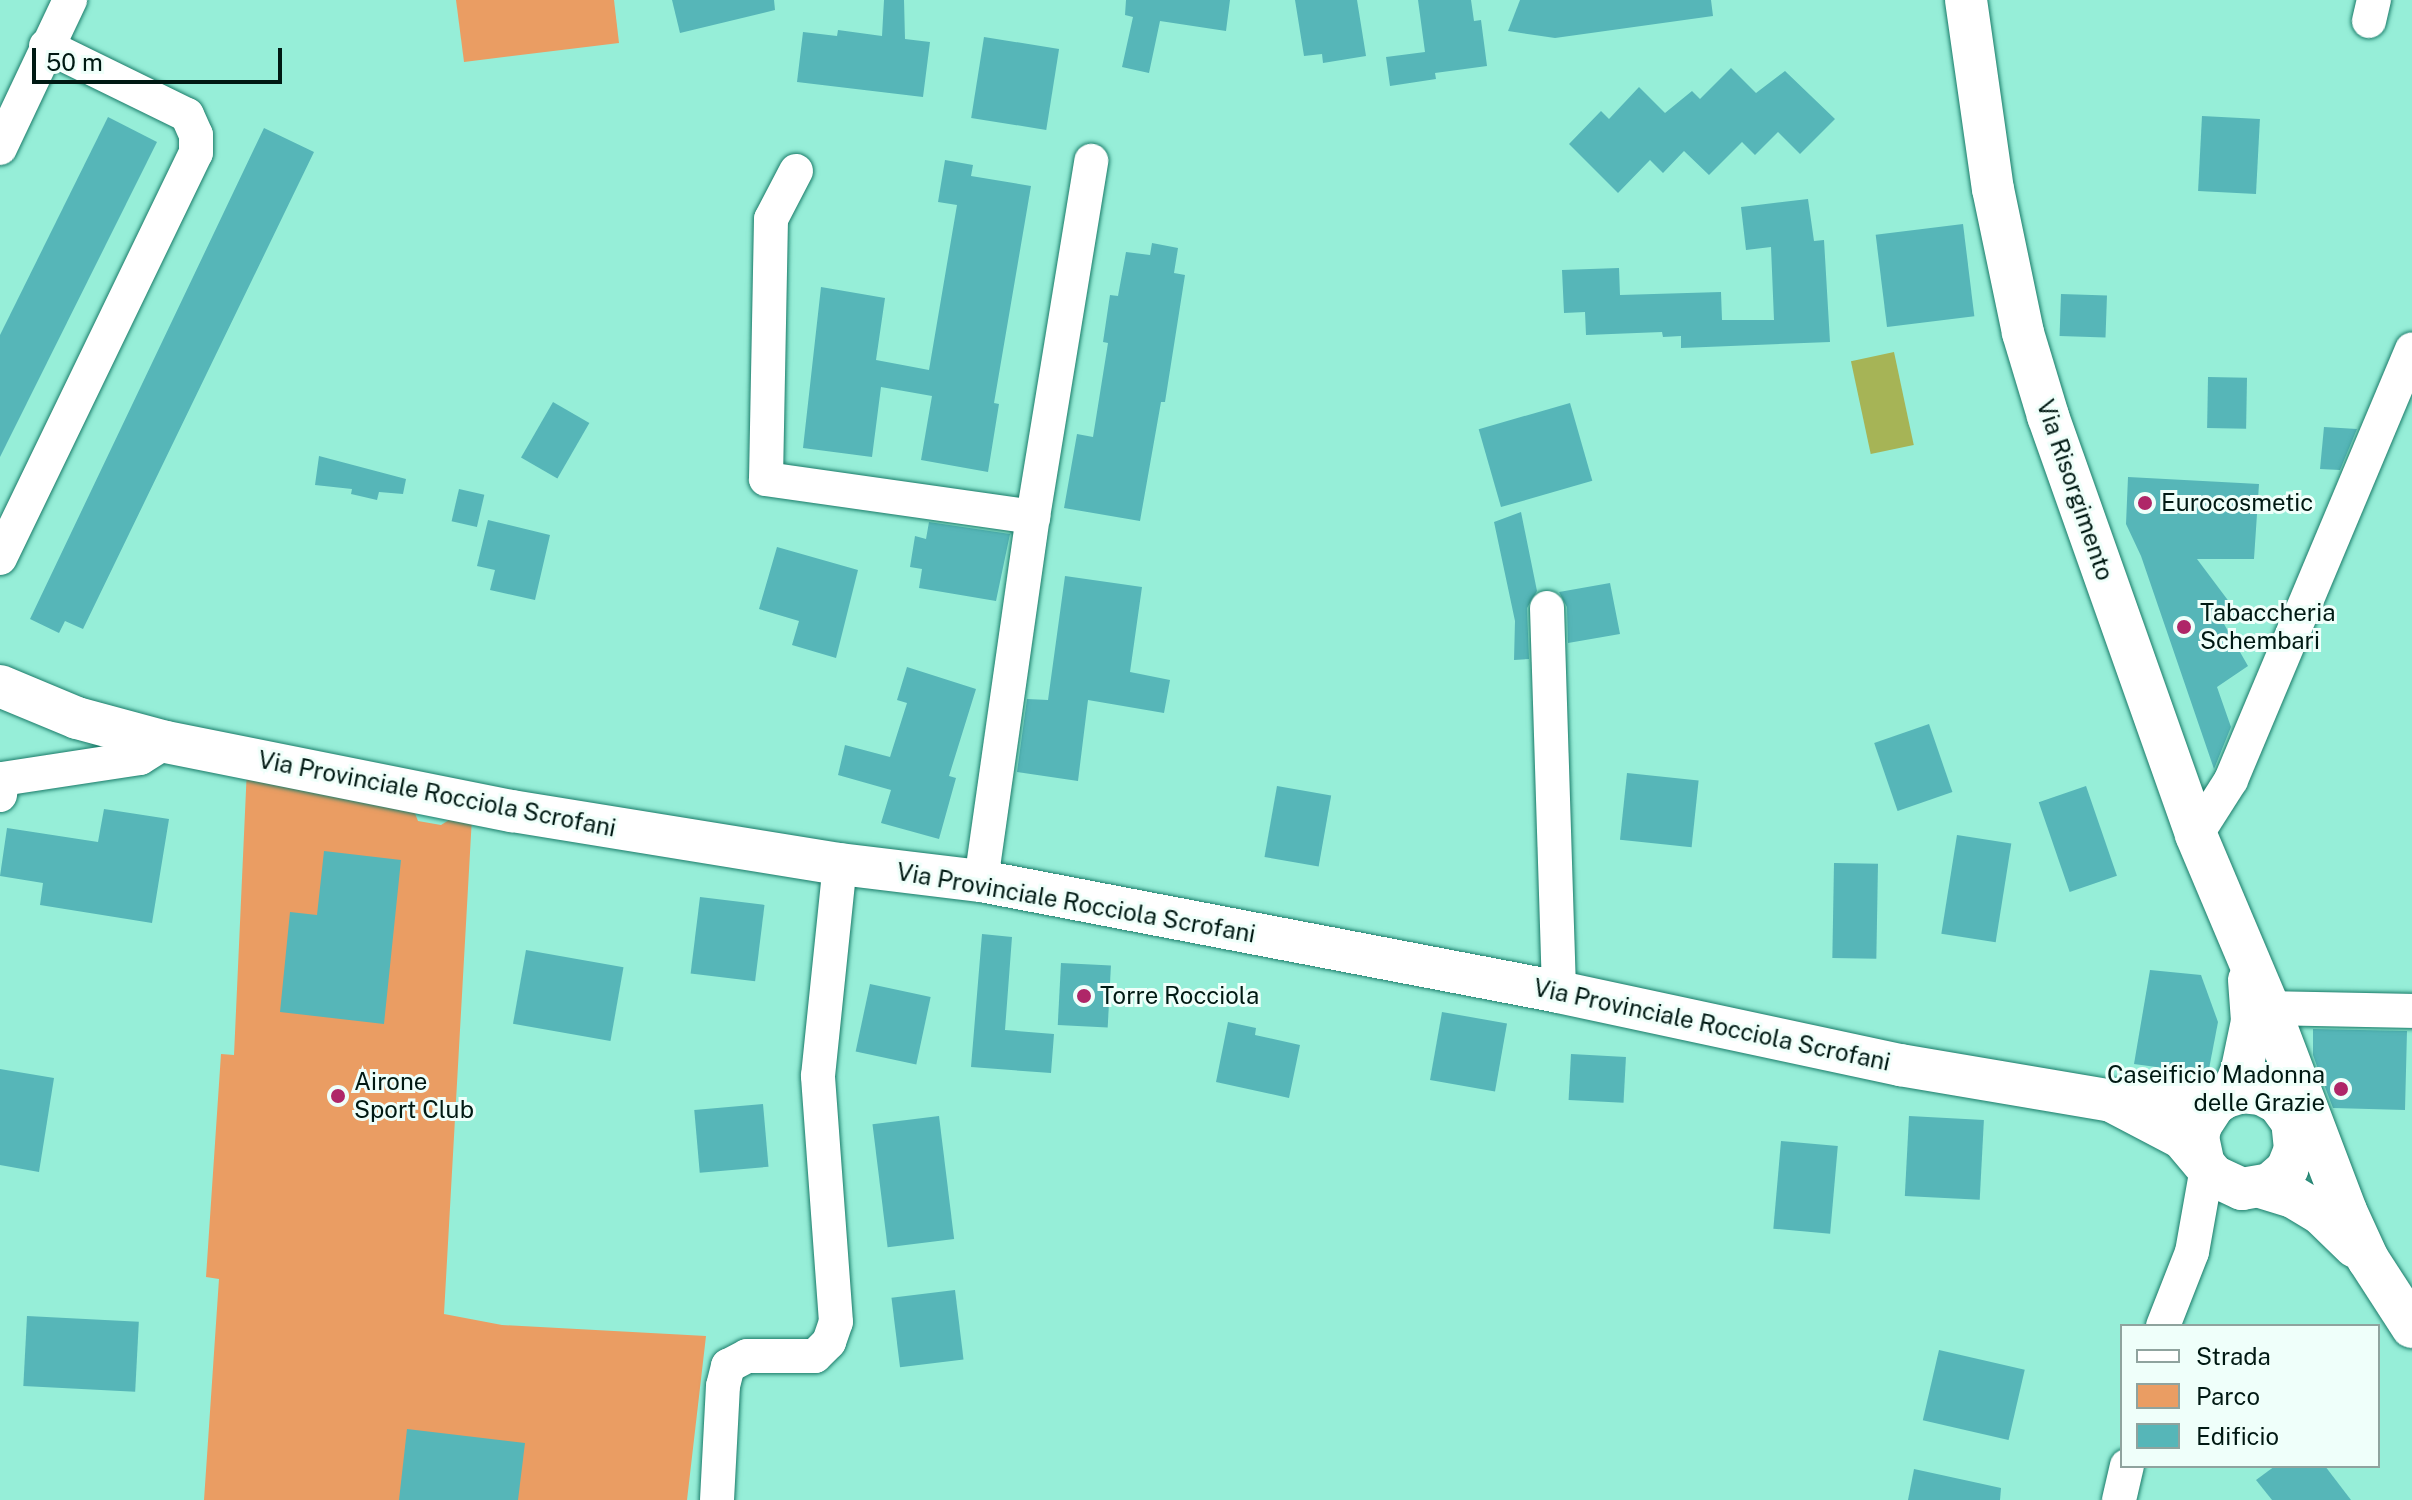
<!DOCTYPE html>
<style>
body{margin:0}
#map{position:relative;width:2412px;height:1500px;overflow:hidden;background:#96eed8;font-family:"Public Sans",sans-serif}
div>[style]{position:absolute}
.green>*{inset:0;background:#ea9d63}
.water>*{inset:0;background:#a6b456;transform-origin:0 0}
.building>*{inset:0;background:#56b6b8;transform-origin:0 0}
.roads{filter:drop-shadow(0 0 2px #1a7b69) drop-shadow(0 0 2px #1a7b69)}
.minor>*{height:34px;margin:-17px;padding:0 17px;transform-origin:17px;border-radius:17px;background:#fff}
.tertiary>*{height:42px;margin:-21px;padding:0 21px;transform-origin:21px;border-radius:21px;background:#fff}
.dots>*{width:22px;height:22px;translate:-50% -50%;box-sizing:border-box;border:4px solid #effffa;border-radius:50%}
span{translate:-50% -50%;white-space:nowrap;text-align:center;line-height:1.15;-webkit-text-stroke:6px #effffa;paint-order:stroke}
.street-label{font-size:24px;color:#001913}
.poi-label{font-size:24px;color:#001913}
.left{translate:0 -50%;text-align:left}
.right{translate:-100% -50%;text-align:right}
.legend{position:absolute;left:2120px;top:1324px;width:260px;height:144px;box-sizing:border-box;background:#effffa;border:2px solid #8fa39e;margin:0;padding:10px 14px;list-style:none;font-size:24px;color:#001913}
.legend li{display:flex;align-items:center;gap:16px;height:40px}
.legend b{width:40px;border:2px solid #8fa39e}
.scale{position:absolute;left:32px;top:48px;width:250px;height:36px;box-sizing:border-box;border:4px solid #001913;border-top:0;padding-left:10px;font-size:24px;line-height:28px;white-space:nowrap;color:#001913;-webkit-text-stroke:6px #effffa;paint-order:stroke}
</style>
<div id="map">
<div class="green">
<i style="clip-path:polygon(456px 0,614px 0,619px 43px,464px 62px)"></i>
<i style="clip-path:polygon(247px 768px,411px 803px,418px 821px,441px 825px,457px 815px,472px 817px,444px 1314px,502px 1325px,706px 1336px,687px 1500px,204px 1500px,219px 1279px,206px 1277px,221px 1054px,234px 1055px)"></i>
</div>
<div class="water">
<i style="left:1894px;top:352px;width:95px;height:44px;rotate:78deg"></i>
</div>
<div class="building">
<i style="clip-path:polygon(672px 0,774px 0,775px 10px,680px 33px)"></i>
<i style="clip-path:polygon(884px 0,904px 0,905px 39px,930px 42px,923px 97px,797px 82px,803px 32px,837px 36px,838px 30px,882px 36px)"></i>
<i style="clip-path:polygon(1126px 0,1230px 0,1226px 31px,1160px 21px,1149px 73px,1122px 67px,1133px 17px,1125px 15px)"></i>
<i style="clip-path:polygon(1295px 0,1357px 0,1366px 56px,1323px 63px,1322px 54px,1304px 56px)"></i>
<i style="clip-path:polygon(1418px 0,1471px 0,1474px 21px,1481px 20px,1487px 66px,1435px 73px,1436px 79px,1390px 86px,1386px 57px,1425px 52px)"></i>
<i style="clip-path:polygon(1520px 0,1711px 0,1713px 16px,1555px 38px,1508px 31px)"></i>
<i style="left:984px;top:37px;width:76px;height:82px;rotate:9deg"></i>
<i style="clip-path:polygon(1731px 68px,1756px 93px,1785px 71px,1835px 119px,1800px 154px,1778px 132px,1755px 155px,1742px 142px,1709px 175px,1684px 151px,1663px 173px,1650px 160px,1618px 193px,1569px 144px,1601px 111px,1609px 119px,1639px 87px,1665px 113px,1692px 91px,1700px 99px)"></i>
<i style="left:2202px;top:116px;width:58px;height:75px;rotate:3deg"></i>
<i style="clip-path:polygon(108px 117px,157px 142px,0 457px,0 335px)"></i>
<i style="clip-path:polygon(264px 128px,314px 152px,83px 629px,65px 621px,59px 633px,30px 619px)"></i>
<i style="clip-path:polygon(945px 160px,973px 165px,971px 176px,1031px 186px,994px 403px,999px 404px,988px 472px,921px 460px,932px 396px,881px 387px,872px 457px,803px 448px,821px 287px,885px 298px,876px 360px,929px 370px,957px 205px,938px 202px)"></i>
<i style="clip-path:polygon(1808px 199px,1814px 241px,1824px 240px,1830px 342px,1681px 348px,1681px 336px,1663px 337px,1662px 332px,1586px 335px,1585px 312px,1564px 313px,1562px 270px,1619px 268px,1620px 295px,1721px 292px,1722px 320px,1774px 320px,1771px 247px,1746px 250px,1741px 207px)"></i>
<i style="left:1963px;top:224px;width:93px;height:88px;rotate:83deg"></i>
<i style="clip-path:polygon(1152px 243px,1178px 248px,1174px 273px,1185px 275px,1165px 402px,1161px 402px,1140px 521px,1064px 508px,1077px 434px,1093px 437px,1108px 343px,1103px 342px,1110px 295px,1118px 296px,1126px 252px,1150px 255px)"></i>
<i style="left:2061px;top:294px;width:46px;height:42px;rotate:2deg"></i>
<i style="left:2208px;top:377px;width:39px;height:51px;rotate:1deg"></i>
<i style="left:553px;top:402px;width:42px;height:64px;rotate:30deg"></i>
<i style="left:1570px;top:403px;width:81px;height:95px;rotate:74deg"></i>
<i style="clip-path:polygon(2324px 427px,2357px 429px,2340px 470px,2320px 469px)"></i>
<i style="clip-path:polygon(319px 456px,406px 479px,403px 494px,379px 492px,377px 500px,351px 494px,352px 489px,315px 485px)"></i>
<i style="clip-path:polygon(2128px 477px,2259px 484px,2254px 559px,2197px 559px,2236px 611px,2224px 624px,2248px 666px,2217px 687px,2231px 727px,2214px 769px,2141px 556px,2126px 524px)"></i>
<i style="left:459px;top:489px;width:26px;height:33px;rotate:13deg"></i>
<i style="clip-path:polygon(1521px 512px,1537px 591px,1527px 608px,1529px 659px,1514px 660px,1515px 621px,1494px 522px)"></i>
<i style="clip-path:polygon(488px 520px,550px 535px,535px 600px,490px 590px,495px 570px,477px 566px)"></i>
<i style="clip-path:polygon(929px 522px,1010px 534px,996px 601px,919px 588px,922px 569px,910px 567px,915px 536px,926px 539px)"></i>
<i style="clip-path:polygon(777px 547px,858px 570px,836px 658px,792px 645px,799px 621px,759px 609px)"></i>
<i style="clip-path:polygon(1065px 576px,1142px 587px,1130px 672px,1170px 680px,1164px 713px,1088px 700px,1078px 781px,1017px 772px,1027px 699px,1048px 700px)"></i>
<i style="clip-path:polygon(1610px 583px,1620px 634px,1568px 643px,1567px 607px,1559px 592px)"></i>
<i style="clip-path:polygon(907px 667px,976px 689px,949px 776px,956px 778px,939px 839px,881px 823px,891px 790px,838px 775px,845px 745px,890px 757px,907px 703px,897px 700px)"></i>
<i style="left:1929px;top:724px;width:72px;height:58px;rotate:71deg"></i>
<i style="left:1627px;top:773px;width:72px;height:67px;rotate:6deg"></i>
<i style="left:1277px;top:786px;width:55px;height:72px;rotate:10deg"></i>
<i style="left:2086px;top:786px;width:95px;height:50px;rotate:71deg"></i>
<i style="clip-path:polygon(104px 809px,169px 819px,152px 923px,40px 905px,43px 883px,0 876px,7px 828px,98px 842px)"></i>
<i style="left:1957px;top:835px;width:55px;height:100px;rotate:9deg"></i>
<i style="clip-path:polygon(324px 851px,401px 860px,384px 1024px,280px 1012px,290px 912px,317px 915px)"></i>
<i style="left:1834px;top:863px;width:44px;height:95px;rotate:1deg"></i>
<i style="left:700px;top:897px;width:65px;height:77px;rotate:7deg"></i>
<i style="clip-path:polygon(982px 934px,1012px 937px,1005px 1030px,1054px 1034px,1051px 1073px,971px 1067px)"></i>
<i style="left:526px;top:950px;width:99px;height:75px;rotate:10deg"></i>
<i style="left:1061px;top:963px;width:50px;height:62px;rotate:3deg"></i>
<i style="clip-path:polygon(2150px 970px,2201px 975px,2218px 1022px,2208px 1074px,2134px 1064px)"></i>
<i style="left:870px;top:984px;width:62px;height:69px;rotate:12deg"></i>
<i style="left:1442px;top:1012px;width:66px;height:69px;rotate:10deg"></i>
<i style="clip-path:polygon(1228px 1022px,1256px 1028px,1255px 1035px,1300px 1045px,1289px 1098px,1216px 1082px)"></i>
<i style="clip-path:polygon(2313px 1029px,2407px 1031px,2405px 1110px,2333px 1108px,2322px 1079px,2322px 1069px,2318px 1069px,2313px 1055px)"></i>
<i style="left:1571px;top:1054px;width:55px;height:46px;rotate:3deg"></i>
<i style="clip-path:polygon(0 1069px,54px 1078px,39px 1172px,0 1165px)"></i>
<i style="left:763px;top:1104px;width:63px;height:69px;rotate:85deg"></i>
<i style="left:939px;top:1116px;width:124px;height:67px;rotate:83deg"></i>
<i style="left:1909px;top:1116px;width:75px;height:80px;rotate:3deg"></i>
<i style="left:1781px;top:1141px;width:57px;height:88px;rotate:5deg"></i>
<i style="left:955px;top:1290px;width:70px;height:64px;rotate:83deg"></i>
<i style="left:27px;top:1316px;width:112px;height:70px;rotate:3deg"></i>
<i style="left:1939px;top:1350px;width:88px;height:72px;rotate:13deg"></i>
<i style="clip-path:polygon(407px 1429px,525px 1443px,518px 1500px,399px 1500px)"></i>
<i style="clip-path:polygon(2275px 1466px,2325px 1466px,2351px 1500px,2272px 1500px,2256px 1480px)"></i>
<i style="clip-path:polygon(1914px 1469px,2001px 1488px,2000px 1500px,1908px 1500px)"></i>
</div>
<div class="roads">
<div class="minor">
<i style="left:2369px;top:21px;width:22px;rotate:-77deg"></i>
<i style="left:0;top:148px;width:164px;rotate:-64.7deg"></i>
<i style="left:796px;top:171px;width:54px;rotate:117.5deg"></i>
<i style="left:771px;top:219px;width:260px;rotate:91.1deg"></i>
<i style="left:766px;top:479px;width:270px;rotate:8.1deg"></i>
<i style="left:0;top:558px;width:450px;rotate:-64.2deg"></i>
<i style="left:196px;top:153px;width:18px;rotate:-90deg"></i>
<i style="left:196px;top:135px;width:22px;rotate:-114deg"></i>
<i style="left:187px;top:115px;width:157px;rotate:-153.9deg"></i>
<i style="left:1547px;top:608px;width:384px;rotate:88.2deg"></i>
<i style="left:0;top:795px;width:16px;rotate:-83deg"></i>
<i style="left:2px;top:779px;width:140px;rotate:-8.7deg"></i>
<i style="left:140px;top:758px;width:31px;rotate:-32deg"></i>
<i style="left:2196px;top:835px;width:65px;rotate:-57.5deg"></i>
<i style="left:2231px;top:780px;width:467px;rotate:-67.2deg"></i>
<i style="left:981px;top:881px;width:368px;rotate:-81.9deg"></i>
<i style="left:1033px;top:517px;width:361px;rotate:-80.7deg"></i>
<i style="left:2269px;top:1008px;width:143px;rotate:1.2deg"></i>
<i style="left:2163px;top:1326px;width:79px;rotate:-68.6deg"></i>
<i style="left:2192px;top:1252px;width:85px;rotate:-79.9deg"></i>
<i style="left:717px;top:1500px;width:114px;rotate:-87deg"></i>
<i style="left:723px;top:1386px;width:21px;rotate:-76deg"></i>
<i style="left:728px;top:1366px;width:21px;rotate:-28deg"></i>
<i style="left:747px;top:1356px;width:68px"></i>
<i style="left:815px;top:1356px;width:20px;rotate:-45deg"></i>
<i style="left:829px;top:1342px;width:21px;rotate:-71deg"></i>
<i style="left:836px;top:1322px;width:247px;rotate:-94.2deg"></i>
<i style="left:818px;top:1076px;width:213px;rotate:-84.1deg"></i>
<i style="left:2119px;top:1500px;width:35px;rotate:-77deg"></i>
</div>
<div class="tertiary">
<i style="left:1966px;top:0;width:191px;rotate:81.9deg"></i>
<i style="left:1993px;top:189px;width:147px;rotate:78.2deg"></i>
<i style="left:2023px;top:333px;width:87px;rotate:73.2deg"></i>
<i style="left:2048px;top:416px;width:444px;rotate:70.5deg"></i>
<i style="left:2196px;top:835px;width:188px;rotate:67.1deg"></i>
<i style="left:2269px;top:1008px;width:217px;rotate:69.2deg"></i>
<i style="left:2346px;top:1211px;width:53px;rotate:65.4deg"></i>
<i style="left:2368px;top:1259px;width:81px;rotate:57.1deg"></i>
<i style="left:0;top:686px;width:83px;rotate:22.6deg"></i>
<i style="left:77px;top:718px;width:92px;rotate:15.1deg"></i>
<i style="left:166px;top:742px;width:353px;rotate:11.3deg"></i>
<i style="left:512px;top:811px;width:332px;rotate:9.2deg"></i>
<i style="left:840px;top:864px;width:142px;rotate:6.9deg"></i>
<i style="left:981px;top:881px;width:589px;rotate:10.87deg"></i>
<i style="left:1559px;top:992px;width:349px;rotate:12.1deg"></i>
<i style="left:1900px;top:1065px;width:211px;rotate:9.6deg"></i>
<i style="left:2108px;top:1100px;width:116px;rotate:-1deg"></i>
<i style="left:2232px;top:1094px;width:27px;rotate:-68deg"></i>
<i style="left:2242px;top:1069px;width:49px;rotate:-78.2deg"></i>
<i style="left:2252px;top:1021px;width:41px;rotate:-94.2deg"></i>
<i style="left:2113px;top:1102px;width:78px;rotate:27.6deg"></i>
<i style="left:2182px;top:1138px;width:50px;rotate:49.9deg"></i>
<i style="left:2214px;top:1176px;width:31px;rotate:25deg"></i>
<i style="left:2242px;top:1189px;width:28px;rotate:-10deg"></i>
<i style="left:2270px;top:1184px;width:23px;rotate:-41deg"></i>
<i style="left:2287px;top:1169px;width:22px;rotate:-68deg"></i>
<i style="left:2295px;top:1149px;width:27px;rotate:-96deg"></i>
<i style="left:2292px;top:1122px;width:24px;rotate:-126deg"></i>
<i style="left:2278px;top:1103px;width:19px;rotate:-152deg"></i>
<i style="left:2261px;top:1094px;width:19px;rotate:-174deg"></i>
<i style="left:2242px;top:1092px;width:19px;rotate:162deg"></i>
<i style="left:2224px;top:1098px;width:12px;rotate:145deg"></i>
<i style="left:2214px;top:1105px;width:24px;rotate:123deg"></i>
<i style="left:2201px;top:1125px;width:12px;rotate:104deg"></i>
<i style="left:2198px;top:1137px;width:25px;rotate:78deg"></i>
<i style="left:2260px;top:1187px;width:34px;rotate:17deg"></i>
<i style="left:2293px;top:1197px;width:33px;rotate:31deg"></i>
<i style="left:2321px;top:1214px;width:47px;rotate:44.1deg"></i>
</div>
</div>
<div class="dots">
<i style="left:2145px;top:503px;background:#af2668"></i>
<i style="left:2184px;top:627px;background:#af2668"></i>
<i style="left:1084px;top:996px;background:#af2668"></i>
<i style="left:2341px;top:1089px;background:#af2668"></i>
<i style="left:338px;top:1096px;background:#af2668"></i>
</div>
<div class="street-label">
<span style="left:2075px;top:490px;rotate:71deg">Via Risorgimento</span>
<span style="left:437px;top:794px;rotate:11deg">Via Provinciale Rocciola Scrofani</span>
<span style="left:1076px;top:903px;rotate:10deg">Via Provinciale Rocciola Scrofani</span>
<span style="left:1712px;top:1025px;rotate:12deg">Via Provinciale Rocciola Scrofani</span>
</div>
<div class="poi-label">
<span class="left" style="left:2161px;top:503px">Eurocosmetic</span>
<span class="left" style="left:2200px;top:627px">Tabaccheria<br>Schembari</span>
<span class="left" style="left:1100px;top:996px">Torre Rocciola</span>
<span class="right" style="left:2325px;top:1089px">Caseificio Madonna<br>delle Grazie</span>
<span class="left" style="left:354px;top:1096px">Airone<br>Sport Club</span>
</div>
<ul class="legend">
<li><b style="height:10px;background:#fff"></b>Strada</li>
<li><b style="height:22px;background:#ea9d63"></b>Parco</li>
<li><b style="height:22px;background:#56b6b8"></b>Edificio</li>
</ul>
<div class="scale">50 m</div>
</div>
